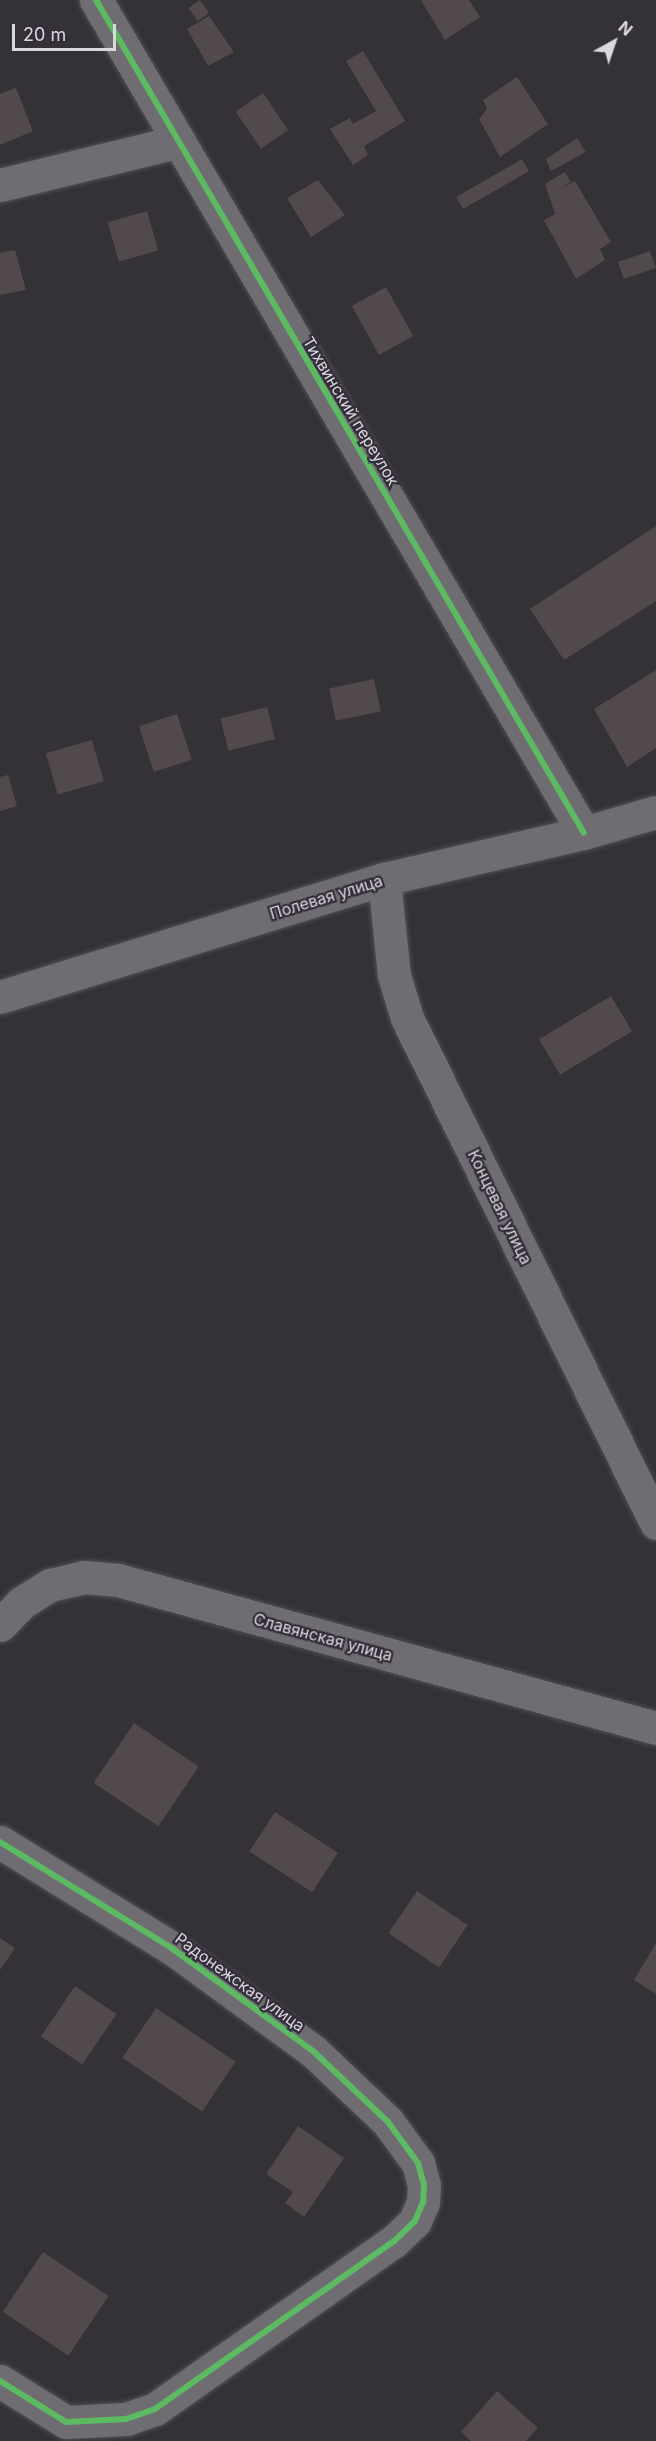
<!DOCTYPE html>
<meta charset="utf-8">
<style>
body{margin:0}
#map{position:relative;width:656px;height:2441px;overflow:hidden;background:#343137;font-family:Inter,sans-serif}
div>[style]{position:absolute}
.building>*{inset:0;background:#52494c;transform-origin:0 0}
.roads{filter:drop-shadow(0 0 2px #514f55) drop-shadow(0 0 2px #514f55)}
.minor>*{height:33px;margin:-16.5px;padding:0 16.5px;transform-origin:16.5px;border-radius:16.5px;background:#6f6d72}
.cycleway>*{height:6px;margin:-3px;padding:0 3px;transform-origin:3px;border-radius:3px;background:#5cba63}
span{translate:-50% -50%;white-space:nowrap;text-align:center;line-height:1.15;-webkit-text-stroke:4.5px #332e3a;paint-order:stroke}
.street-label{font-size:16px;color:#dad7df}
.north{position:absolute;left:584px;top:12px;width:60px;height:60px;-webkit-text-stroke:4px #332e3a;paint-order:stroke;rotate:40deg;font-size:16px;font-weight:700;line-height:24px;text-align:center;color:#dad7df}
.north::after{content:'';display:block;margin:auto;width:21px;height:27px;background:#dad7df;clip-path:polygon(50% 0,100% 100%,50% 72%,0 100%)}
.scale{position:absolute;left:12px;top:24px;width:104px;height:27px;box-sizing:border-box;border:3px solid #dad7df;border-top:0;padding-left:8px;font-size:18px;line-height:21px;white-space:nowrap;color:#dad7df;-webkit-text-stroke:4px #332e3a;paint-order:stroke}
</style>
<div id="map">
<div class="building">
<i style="left:200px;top:0;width:16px;height:14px;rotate:55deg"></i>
<i style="clip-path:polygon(421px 0,469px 0,480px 17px,445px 40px)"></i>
<i style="clip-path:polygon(209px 16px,234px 52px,208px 66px,187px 29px)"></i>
<i style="clip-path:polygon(363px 51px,405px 121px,364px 146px,368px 155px,353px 165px,330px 129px,350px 118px,353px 124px,376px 111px,346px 61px)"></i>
<i style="clip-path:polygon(517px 77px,548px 124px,500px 157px,479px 119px,487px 109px,483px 100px)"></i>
<i style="clip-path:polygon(16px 88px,33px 131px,0 145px,0 94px)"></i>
<i style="left:263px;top:93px;width:45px;height:33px;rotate:56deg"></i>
<i style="clip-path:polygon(577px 138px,586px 152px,551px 171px,546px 159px)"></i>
<i style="left:522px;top:159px;width:14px;height:76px;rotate:60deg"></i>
<i style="clip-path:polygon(565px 172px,571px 182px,560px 189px,575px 181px,611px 242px,600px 249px,605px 260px,576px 279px,544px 220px,555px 214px,545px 184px)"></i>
<i style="clip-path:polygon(318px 180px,345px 215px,311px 237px,287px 198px)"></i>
<i style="left:147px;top:211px;width:41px;height:41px;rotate:74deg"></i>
<i style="clip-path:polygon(15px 250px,26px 290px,0 295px,0 253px)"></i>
<i style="left:650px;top:251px;width:18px;height:34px;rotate:71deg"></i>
<i style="left:386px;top:287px;width:56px;height:39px;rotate:61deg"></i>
<i style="clip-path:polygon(656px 526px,656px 601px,564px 660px,530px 609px)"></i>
<i style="clip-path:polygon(656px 670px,656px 748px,627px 767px,594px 709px)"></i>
<i style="left:374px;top:679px;width:33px;height:46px;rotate:78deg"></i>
<i style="left:267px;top:707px;width:33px;height:48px;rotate:76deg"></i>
<i style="left:177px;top:714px;width:48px;height:40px;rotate:72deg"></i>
<i style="left:92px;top:740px;width:43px;height:48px;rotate:74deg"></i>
<i style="clip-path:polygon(8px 775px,17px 806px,0 811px,0 777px)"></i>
<i style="left:611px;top:996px;width:41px;height:84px;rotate:59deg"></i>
<i style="left:134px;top:1723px;width:78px;height:72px;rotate:34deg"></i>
<i style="left:275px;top:1812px;width:75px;height:47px;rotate:33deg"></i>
<i style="left:417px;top:1891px;width:61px;height:51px;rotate:34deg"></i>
<i style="clip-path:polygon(0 1938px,15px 1948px,0 1970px)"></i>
<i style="clip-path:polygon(656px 1943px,656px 1994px,634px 1980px)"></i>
<i style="left:75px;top:1986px;width:50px;height:61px;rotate:34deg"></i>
<i style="left:156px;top:2008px;width:96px;height:60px;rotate:34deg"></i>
<i style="clip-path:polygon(298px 2126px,344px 2158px,304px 2217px,285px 2203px,293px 2192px,266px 2174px)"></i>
<i style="left:43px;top:2252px;width:79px;height:72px;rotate:34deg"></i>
<i style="clip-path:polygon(497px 2391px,538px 2428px,526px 2441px,471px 2441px,461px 2432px)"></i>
</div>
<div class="roads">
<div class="minor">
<i style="left:96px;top:0;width:965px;rotate:59.64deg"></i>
<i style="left:0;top:185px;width:182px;rotate:-13.7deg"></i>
<i style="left:384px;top:879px;width:97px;rotate:84.1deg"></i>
<i style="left:394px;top:975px;width:45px;rotate:73.2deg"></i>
<i style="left:407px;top:1018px;width:563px;rotate:63.75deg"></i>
<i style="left:0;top:997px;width:402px;rotate:-17.1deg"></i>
<i style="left:384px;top:879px;width:205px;rotate:-13deg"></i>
<i style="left:584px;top:833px;width:75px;rotate:-16.3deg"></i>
<i style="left:0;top:1625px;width:30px;rotate:-46deg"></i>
<i style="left:21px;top:1603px;width:34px;rotate:-32deg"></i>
<i style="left:50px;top:1585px;width:35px;rotate:-13deg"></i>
<i style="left:84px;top:1577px;width:34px;rotate:5deg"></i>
<i style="left:118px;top:1580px;width:558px;rotate:15.38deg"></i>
<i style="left:0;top:1842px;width:203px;rotate:31.7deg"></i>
<i style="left:173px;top:1949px;width:173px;rotate:36.1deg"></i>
<i style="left:313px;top:2051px;width:103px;rotate:43.4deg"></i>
<i style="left:388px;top:2122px;width:51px;rotate:53.8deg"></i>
<i style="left:418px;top:2163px;width:23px;rotate:75deg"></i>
<i style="left:424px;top:2185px;width:17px;rotate:93deg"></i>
<i style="left:423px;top:2202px;width:21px;rotate:113deg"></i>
<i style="left:415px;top:2221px;width:29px;rotate:136deg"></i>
<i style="left:394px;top:2241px;width:292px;rotate:144.9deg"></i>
<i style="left:155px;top:2409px;width:31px;rotate:161deg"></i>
<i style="left:126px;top:2419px;width:60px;rotate:177.1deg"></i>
<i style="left:66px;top:2422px;width:78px;rotate:-148.2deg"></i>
</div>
</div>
<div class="cycleway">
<i style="left:96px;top:0;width:965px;rotate:59.64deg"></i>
<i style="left:0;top:1842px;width:203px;rotate:31.7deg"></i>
<i style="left:173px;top:1949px;width:173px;rotate:36.1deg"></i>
<i style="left:313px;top:2051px;width:103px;rotate:43.4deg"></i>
<i style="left:388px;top:2122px;width:51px;rotate:53.8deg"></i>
<i style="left:418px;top:2163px;width:23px;rotate:75deg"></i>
<i style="left:424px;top:2185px;width:17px;rotate:93deg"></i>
<i style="left:423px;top:2202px;width:21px;rotate:113deg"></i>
<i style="left:415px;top:2221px;width:29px;rotate:136deg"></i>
<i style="left:394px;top:2241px;width:292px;rotate:144.9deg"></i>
<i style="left:155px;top:2409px;width:31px;rotate:161deg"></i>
<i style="left:126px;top:2419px;width:60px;rotate:177.1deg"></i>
<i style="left:66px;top:2422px;width:78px;rotate:-148.2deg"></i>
</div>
<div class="street-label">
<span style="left:351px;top:411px;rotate:59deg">Тихвинский переулок</span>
<span style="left:326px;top:897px;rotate:-17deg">Полевая улица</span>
<span style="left:500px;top:1207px;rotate:64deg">Концевая улица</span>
<span style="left:323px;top:1637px;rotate:15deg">Славянская улица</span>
<span style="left:240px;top:1982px;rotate:36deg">Радонежская улица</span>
</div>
<div class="north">N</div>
<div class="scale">20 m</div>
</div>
